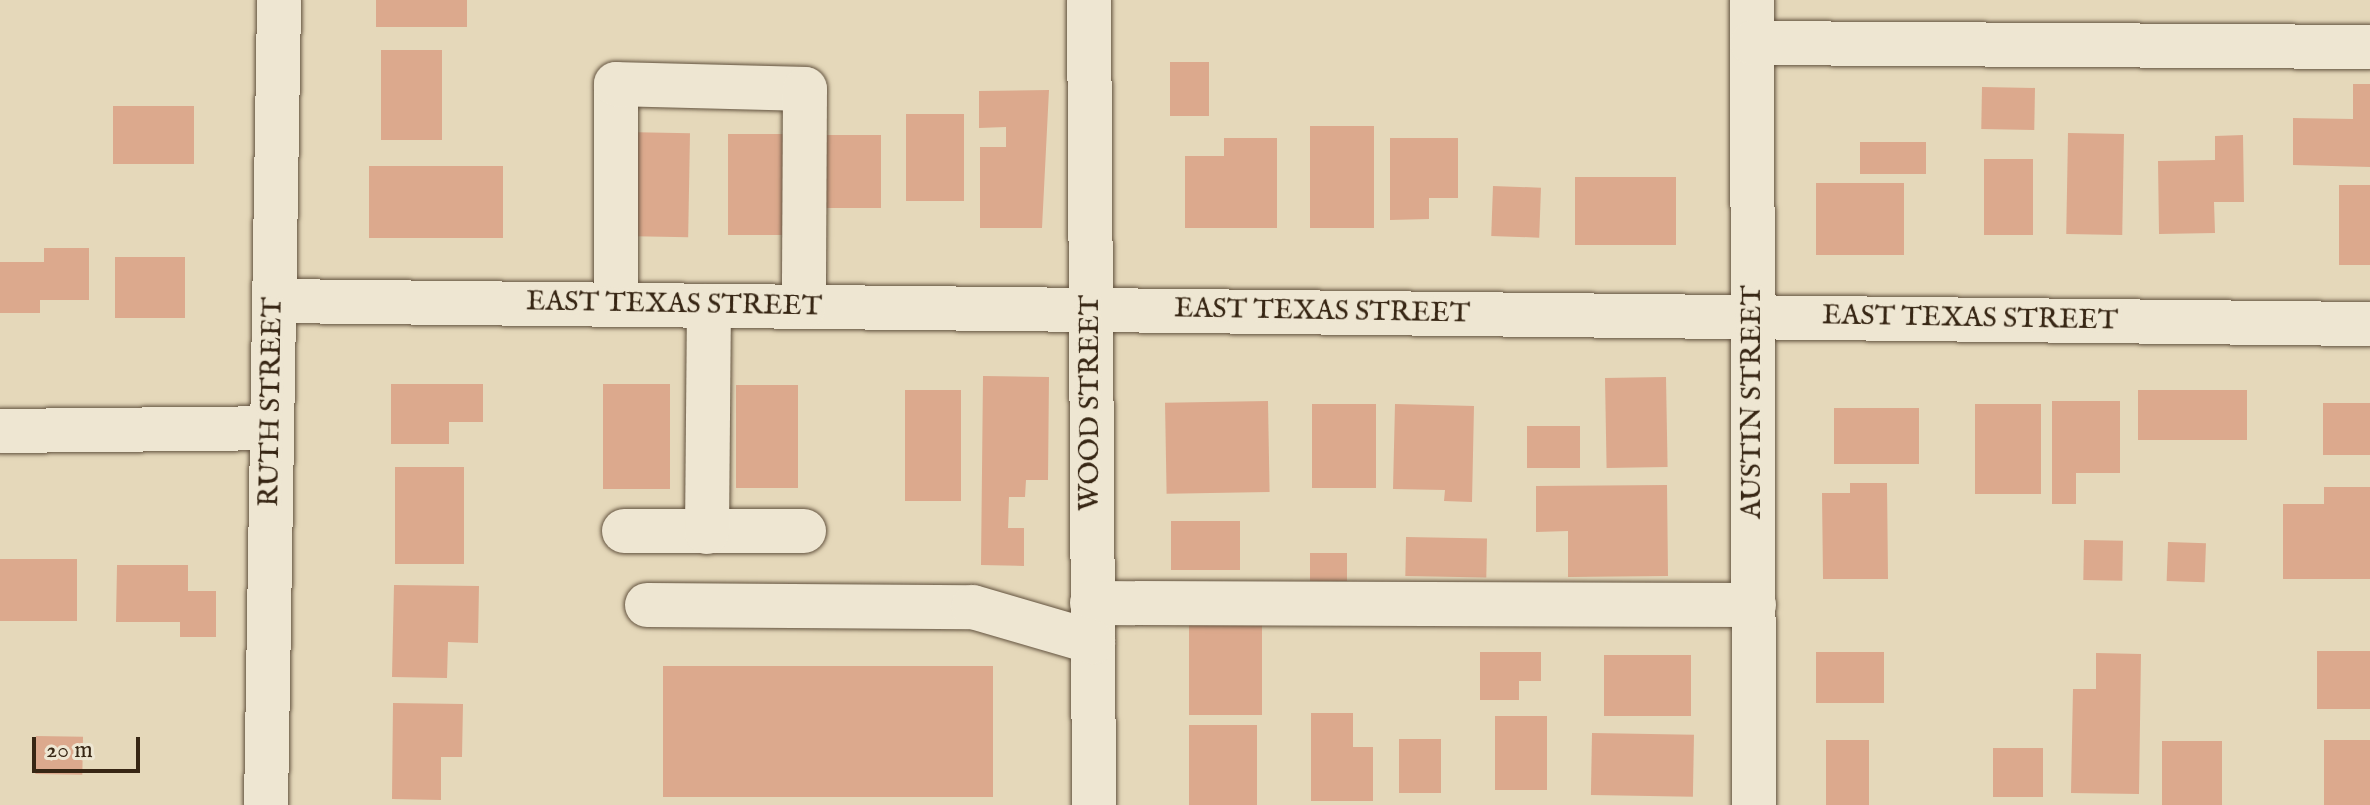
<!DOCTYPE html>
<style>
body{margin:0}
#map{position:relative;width:2370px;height:805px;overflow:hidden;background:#e5d8ba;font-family:"IM FELL English",serif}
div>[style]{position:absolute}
.building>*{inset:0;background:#dca98d;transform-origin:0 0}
.roads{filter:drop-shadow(0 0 2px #62523e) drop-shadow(0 0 2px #62523e)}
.minor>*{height:44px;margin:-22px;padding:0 22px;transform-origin:22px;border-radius:22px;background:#eee6d2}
span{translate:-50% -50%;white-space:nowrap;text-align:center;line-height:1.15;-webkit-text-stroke:8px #eee6d2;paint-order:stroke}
.street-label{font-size:28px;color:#372614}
.scale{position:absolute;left:32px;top:737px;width:108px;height:36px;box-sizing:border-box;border:4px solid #372614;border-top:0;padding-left:10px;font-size:24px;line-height:28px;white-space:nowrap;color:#372614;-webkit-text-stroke:6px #eee6d2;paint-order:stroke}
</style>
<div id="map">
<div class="building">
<i style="left:376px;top:0;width:91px;height:27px"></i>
<i style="left:381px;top:50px;width:61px;height:90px"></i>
<i style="left:1170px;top:62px;width:39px;height:54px"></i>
<i style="clip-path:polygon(2353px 84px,2370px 84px,2370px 167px,2293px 165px,2293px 118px,2353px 119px)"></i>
<i style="left:1982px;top:87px;width:53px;height:42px;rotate:1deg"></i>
<i style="clip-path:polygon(1049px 90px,1042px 228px,980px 228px,980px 147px,1006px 147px,1006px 127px,979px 128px,979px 91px)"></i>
<i style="left:113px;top:106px;width:81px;height:58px"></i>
<i style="left:906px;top:114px;width:58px;height:87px"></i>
<i style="left:1310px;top:126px;width:64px;height:102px"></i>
<i style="left:624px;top:132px;width:66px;height:104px;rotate:1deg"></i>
<i style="left:2068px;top:133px;width:56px;height:101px;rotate:1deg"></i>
<i style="left:728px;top:134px;width:65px;height:101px"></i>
<i style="left:822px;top:135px;width:59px;height:73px"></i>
<i style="clip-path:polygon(2243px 135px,2244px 202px,2214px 202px,2215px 233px,2159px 234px,2158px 161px,2215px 160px,2215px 136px)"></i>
<i style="clip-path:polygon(1224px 138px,1277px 138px,1277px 228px,1185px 228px,1185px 156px,1224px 156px)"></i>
<i style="clip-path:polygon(1390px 138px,1458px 138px,1458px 198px,1429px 198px,1429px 219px,1390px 220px)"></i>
<i style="left:1860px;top:142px;width:66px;height:32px"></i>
<i style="left:1984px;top:159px;width:49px;height:76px"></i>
<i style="left:369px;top:166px;width:134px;height:72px"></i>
<i style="left:1575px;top:177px;width:101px;height:68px"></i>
<i style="left:1816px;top:183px;width:88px;height:72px"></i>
<i style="left:2339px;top:185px;width:31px;height:80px"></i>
<i style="left:1493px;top:186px;width:48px;height:50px;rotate:2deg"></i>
<i style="clip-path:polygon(44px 248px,89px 248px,89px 300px,40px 300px,40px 313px,0 313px,0 262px,44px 262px)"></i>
<i style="left:115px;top:257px;width:70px;height:61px"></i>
<i style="clip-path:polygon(983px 376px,1049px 377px,1048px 480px,1026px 480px,1025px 497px,1009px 497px,1008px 528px,1024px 528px,1024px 566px,981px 565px)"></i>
<i style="left:1666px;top:377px;width:90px;height:61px;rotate:89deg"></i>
<i style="clip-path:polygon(391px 384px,483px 384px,483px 422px,449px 422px,449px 444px,391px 444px)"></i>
<i style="left:603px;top:384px;width:67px;height:105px"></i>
<i style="left:736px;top:385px;width:62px;height:103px"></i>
<i style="left:905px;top:390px;width:56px;height:111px"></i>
<i style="left:2138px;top:390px;width:109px;height:50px"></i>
<i style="left:1268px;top:401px;width:91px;height:103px;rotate:89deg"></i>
<i style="clip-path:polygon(2052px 401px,2120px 401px,2120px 473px,2076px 473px,2076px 504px,2052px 504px)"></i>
<i style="left:2323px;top:403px;width:47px;height:52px"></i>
<i style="left:1312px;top:404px;width:64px;height:84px"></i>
<i style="clip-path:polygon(1395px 404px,1474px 406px,1472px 502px,1444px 501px,1445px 490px,1393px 489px)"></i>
<i style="left:1975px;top:404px;width:66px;height:90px"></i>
<i style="left:1834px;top:408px;width:85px;height:56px"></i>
<i style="left:1527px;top:426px;width:53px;height:42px"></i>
<i style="left:395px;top:467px;width:69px;height:97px"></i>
<i style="clip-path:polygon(1850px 483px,1887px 483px,1888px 579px,1823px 579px,1822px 493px,1850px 493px)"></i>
<i style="clip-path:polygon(1667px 485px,1668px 576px,1568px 577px,1568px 531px,1536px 532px,1536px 486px)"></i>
<i style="clip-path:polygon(2324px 487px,2370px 487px,2370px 579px,2283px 579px,2283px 504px,2324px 504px)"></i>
<i style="left:1240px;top:521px;width:49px;height:69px;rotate:90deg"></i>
<i style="left:1406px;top:537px;width:81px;height:39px;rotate:1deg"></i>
<i style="left:2084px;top:540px;width:39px;height:40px;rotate:1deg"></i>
<i style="left:2168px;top:542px;width:38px;height:39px;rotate:2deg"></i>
<i style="left:1310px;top:553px;width:37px;height:28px"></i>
<i style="left:0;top:559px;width:77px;height:62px"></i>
<i style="clip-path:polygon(117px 565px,188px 565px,188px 591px,216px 591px,216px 637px,180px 637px,180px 622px,116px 622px)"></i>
<i style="clip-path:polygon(394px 585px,479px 586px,478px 643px,448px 642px,447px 678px,392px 677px)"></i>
<i style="left:1189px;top:616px;width:73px;height:99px"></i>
<i style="left:2317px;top:651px;width:53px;height:58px"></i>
<i style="clip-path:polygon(1480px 652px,1541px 652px,1541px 681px,1519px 681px,1519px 700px,1480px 700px)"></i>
<i style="left:1816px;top:652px;width:68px;height:51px"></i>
<i style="clip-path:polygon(2096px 653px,2141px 654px,2139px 794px,2071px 793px,2073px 689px,2096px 689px)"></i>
<i style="left:1604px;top:655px;width:87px;height:61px"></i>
<i style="left:993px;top:666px;width:131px;height:330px;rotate:90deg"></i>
<i style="clip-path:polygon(393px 703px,463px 704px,462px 757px,441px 757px,441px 800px,392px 799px)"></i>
<i style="clip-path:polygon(1311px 713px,1353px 713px,1353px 747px,1373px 747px,1373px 801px,1311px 801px)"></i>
<i style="left:1495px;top:716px;width:52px;height:74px"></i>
<i style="left:1189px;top:725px;width:68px;height:80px"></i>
<i style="left:1592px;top:733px;width:102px;height:62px;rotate:1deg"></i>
<i style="left:36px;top:736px;width:47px;height:38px;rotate:1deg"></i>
<i style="left:1399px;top:739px;width:42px;height:54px"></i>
<i style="left:1826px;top:740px;width:43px;height:65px"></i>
<i style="left:2324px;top:740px;width:46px;height:65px"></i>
<i style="left:2162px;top:741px;width:60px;height:64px"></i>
<i style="left:1993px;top:748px;width:50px;height:49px"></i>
</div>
<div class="roads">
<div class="minor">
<i style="left:1089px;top:0;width:805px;rotate:89.64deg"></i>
<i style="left:1752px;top:0;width:805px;rotate:89.86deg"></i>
<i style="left:1752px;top:43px;width:618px;rotate:0.37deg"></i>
<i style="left:274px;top:301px;width:2096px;rotate:0.63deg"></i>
<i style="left:616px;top:304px;width:220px;rotate:-90deg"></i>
<i style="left:616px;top:84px;width:189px;rotate:1.5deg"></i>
<i style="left:805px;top:89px;width:218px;rotate:90.3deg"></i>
<i style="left:0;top:431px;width:272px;rotate:-0.6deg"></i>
<i style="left:624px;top:531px;width:180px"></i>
<i style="left:707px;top:532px;width:226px;rotate:-89.5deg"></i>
<i style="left:1092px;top:603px;width:662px;rotate:0.17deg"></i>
<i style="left:647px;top:605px;width:326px;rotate:0.4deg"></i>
<i style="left:973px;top:607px;width:125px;rotate:16.3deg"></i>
<i style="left:266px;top:805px;width:805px;rotate:-89.07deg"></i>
</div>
</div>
<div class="street-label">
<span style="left:674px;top:305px;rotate:1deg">EAST TEXAS STREET</span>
<span style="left:1322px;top:312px;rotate:1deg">EAST TEXAS STREET</span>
<span style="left:1970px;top:319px;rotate:1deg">EAST TEXAS STREET</span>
<span style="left:272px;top:402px;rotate:-89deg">RUTH STREET</span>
<span style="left:1753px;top:402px;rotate:-90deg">AUSTIN STREET</span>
<span style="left:1091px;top:403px;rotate:-90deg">WOOD STREET</span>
</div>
<div class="scale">20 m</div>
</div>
